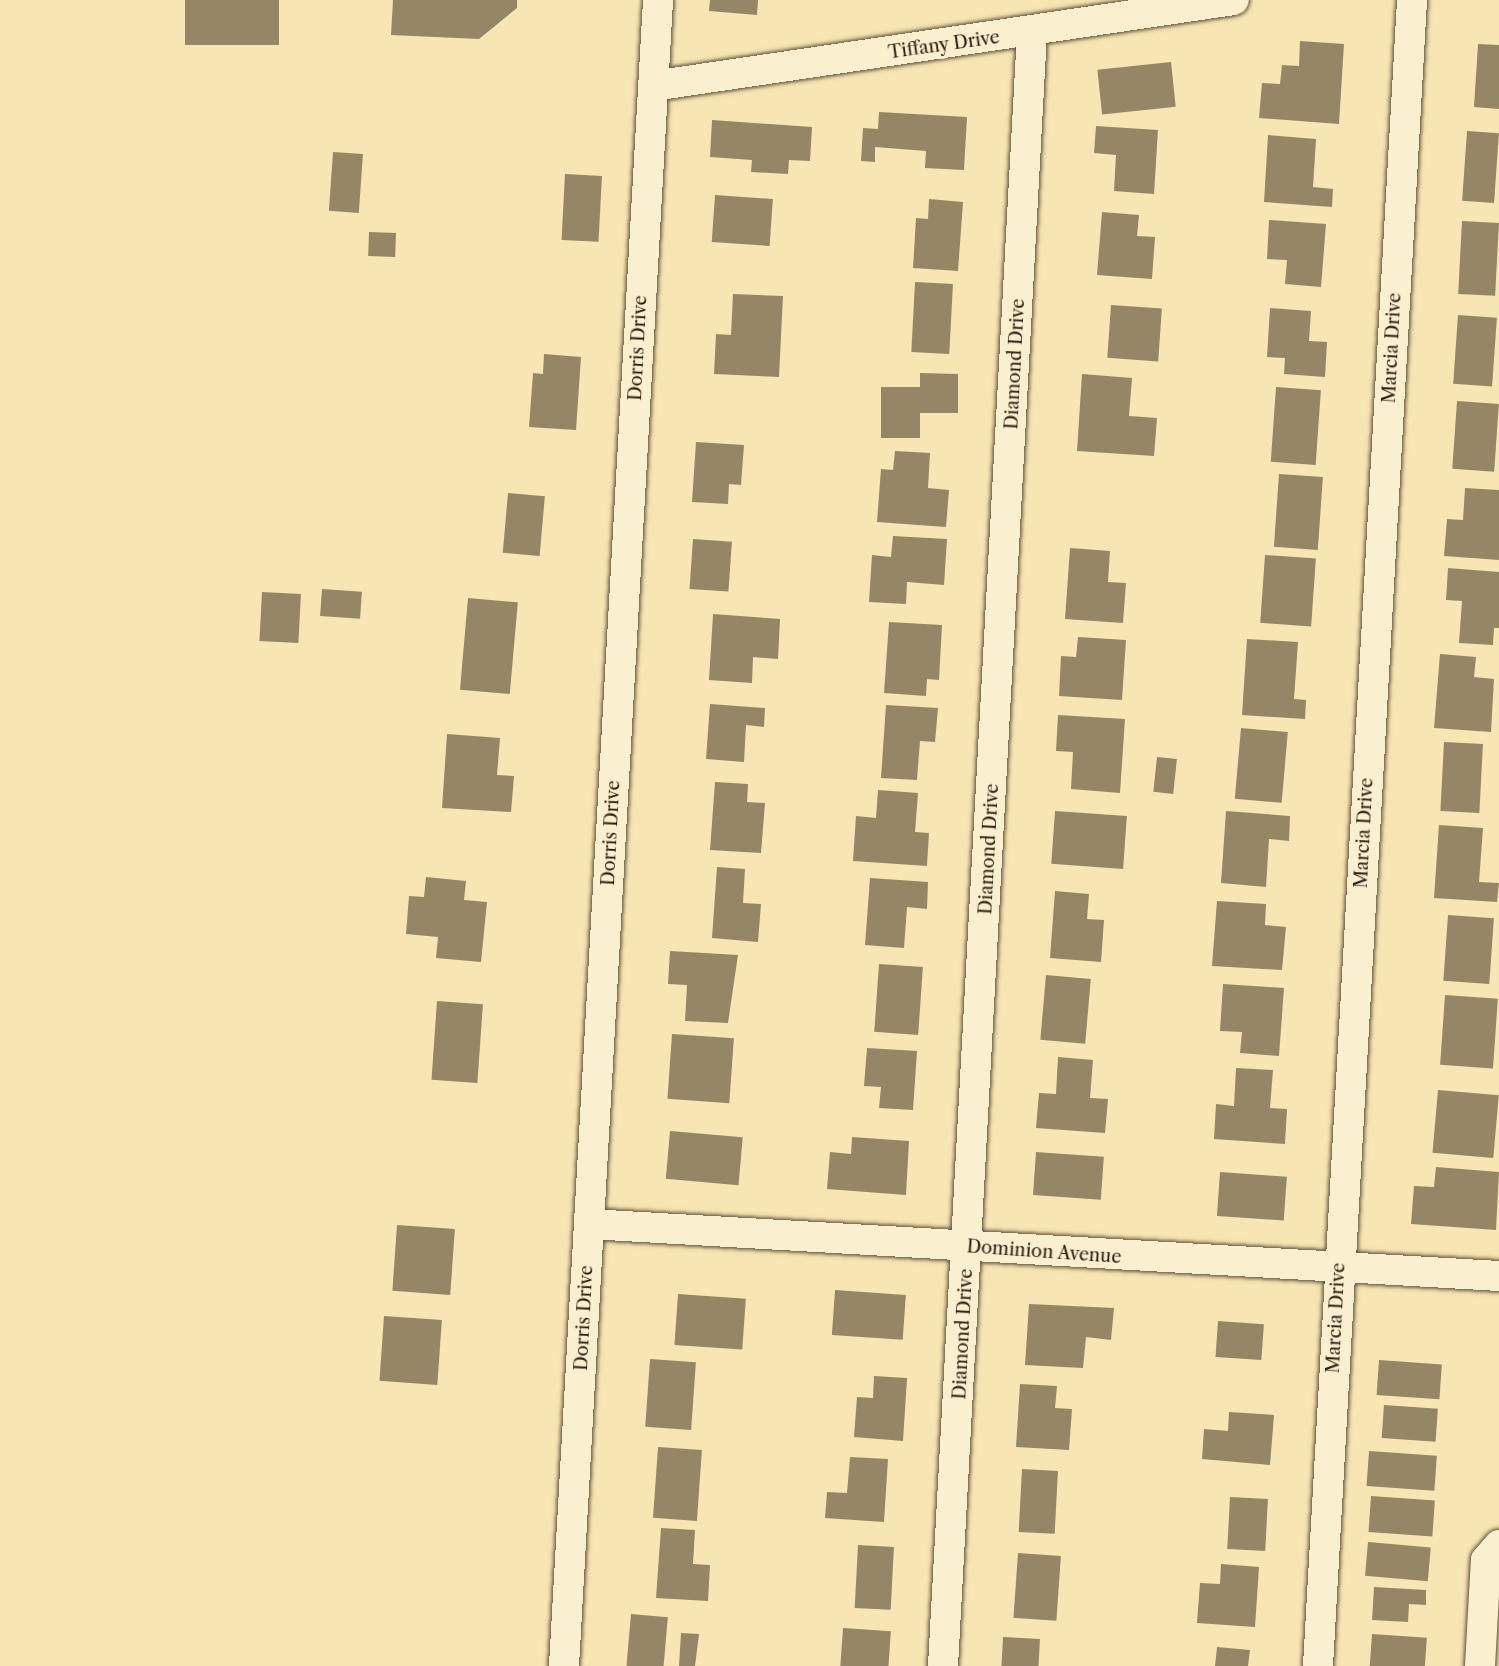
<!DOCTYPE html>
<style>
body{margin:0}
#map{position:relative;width:1499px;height:1666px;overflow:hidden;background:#f7e6b3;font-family:"Libre Caslon Text",serif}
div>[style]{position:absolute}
.building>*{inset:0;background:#958665;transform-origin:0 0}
.roads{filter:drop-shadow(0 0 2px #5e4f39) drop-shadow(0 0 2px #5e4f39)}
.minor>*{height:30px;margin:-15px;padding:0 15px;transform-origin:15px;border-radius:15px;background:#faefce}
span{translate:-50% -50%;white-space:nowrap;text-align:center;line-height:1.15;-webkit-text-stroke:6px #faefce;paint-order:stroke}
.street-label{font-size:18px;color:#2b1d10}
</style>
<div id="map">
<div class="building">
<i style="left:185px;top:0;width:94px;height:45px"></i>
<i style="clip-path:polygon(393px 0,517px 0,517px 8px,479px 39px,391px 35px)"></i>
<i style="clip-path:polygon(710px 0,758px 0,757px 15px,709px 11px)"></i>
<i style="clip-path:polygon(1300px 41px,1344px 44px,1339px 124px,1259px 118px,1262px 83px,1280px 84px,1282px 65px,1299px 66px)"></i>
<i style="clip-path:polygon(1478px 44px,1499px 45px,1499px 109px,1474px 107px)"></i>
<i style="left:1171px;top:62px;width:45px;height:74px;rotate:84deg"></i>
<i style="clip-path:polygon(879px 112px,967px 117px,964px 170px,925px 168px,926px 151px,875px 147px,875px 162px,861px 161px,863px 128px,878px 129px)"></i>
<i style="clip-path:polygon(712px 120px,812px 127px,810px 161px,789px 160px,788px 174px,751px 172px,752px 160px,710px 157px)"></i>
<i style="clip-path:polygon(1096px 126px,1158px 130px,1154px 194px,1114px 191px,1116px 155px,1094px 153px)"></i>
<i style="left:1467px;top:131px;width:32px;height:70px;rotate:4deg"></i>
<i style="clip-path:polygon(1268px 135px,1316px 139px,1313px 187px,1333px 189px,1332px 207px,1264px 202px)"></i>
<i style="left:333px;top:152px;width:30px;height:59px;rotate:4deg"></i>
<i style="left:565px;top:174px;width:37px;height:66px;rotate:3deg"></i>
<i style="left:715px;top:195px;width:58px;height:47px;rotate:4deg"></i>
<i style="clip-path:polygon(929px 199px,963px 202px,958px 271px,913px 268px,916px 218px,928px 219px)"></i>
<i style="clip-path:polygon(1102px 212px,1139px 215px,1137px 236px,1155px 237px,1152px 279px,1097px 275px)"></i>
<i style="clip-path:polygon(1269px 220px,1326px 224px,1321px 287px,1285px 284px,1287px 260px,1267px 259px)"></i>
<i style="left:1462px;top:221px;width:37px;height:73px;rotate:3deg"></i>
<i style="left:369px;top:232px;width:27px;height:24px;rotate:2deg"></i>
<i style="left:915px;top:282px;width:38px;height:70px;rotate:3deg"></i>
<i style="clip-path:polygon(733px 294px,783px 296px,779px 377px,714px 374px,716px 334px,731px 335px)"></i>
<i style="left:1111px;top:305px;width:51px;height:53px;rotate:4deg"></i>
<i style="clip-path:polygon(1270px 308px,1311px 311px,1309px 341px,1327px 342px,1325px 377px,1284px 374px,1285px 358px,1267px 357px)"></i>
<i style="left:1458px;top:315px;width:39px;height:69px;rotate:4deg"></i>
<i style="clip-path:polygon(544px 354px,581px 357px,576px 430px,529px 427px,533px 373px,543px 374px)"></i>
<i style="clip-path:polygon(920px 373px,958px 374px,958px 413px,920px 413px,920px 438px,881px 438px,881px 387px,920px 387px)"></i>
<i style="clip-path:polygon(1082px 374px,1132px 378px,1129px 416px,1157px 418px,1154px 456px,1077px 451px)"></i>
<i style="left:1276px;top:387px;width:45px;height:75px;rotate:4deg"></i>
<i style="left:1457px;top:401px;width:42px;height:68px;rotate:4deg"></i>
<i style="clip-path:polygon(696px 442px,744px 445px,741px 485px,729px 484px,728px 504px,692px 502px)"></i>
<i style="clip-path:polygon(895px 451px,930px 453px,928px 488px,949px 490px,946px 527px,877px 522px,881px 469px,893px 470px)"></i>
<i style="left:1279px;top:474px;width:44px;height:73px;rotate:4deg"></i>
<i style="clip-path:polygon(1465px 488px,1499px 490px,1499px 560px,1444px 556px,1447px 519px,1463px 520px)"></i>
<i style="left:508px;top:493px;width:37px;height:60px;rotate:5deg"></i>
<i style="clip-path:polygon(893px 536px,947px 539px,944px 585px,907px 582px,906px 604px,869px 602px,872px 555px,891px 557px)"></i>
<i style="left:693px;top:539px;width:39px;height:50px;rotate:4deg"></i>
<i style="clip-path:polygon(1070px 548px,1110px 551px,1108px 582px,1126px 583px,1123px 623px,1065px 619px)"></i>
<i style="left:1265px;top:555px;width:51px;height:68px;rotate:4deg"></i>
<i style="clip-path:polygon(1448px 568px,1499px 572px,1499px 628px,1494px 628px,1493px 645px,1459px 643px,1462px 601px,1446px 600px)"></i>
<i style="left:322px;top:589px;width:40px;height:27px;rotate:4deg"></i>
<i style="left:262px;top:592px;width:39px;height:49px;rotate:3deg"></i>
<i style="left:468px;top:598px;width:50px;height:92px;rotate:5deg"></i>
<i style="clip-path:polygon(713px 614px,780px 619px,778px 659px,753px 657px,752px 683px,709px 680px)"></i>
<i style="clip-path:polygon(889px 622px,942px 625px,939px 680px,927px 679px,926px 696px,884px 693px)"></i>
<i style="clip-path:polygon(1078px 637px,1126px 640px,1122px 700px,1059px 696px,1061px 656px,1076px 657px)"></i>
<i style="clip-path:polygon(1247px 639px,1298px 642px,1294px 699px,1306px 700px,1305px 719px,1242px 715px)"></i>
<i style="clip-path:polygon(1440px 654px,1476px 657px,1474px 677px,1494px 679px,1491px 732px,1434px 728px)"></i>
<i style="clip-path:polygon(710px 704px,765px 708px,764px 727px,746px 725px,744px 762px,706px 759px)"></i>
<i style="clip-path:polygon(886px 705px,938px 708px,935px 742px,920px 741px,917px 780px,881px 778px)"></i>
<i style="clip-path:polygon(1058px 715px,1125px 719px,1120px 793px,1071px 789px,1073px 752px,1056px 751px)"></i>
<i style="left:1241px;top:728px;width:47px;height:71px;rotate:5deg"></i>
<i style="clip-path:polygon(447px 734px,500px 738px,497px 775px,514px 776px,511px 812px,442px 808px)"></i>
<i style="left:1444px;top:742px;width:39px;height:69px;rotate:3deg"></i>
<i style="left:1157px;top:757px;width:20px;height:35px;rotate:6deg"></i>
<i style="clip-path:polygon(715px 782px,748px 784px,747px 802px,765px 803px,761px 853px,710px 850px)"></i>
<i style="clip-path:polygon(878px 790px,918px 793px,915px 832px,929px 833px,927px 866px,853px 861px,856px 816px,876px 818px)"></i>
<i style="left:1055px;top:811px;width:72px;height:53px;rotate:4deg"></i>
<i style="clip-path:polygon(1226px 811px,1290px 816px,1289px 841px,1269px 839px,1266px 887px,1221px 883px)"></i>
<i style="clip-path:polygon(1439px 825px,1483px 828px,1479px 882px,1499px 883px,1497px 902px,1434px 898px)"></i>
<i style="clip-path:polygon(717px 867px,745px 869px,743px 903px,761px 904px,758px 942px,712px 938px)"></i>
<i style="clip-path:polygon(426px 877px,466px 881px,464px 900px,487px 902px,481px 962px,436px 958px,438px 937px,406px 934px,409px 896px,424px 897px)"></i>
<i style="clip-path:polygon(870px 878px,928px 882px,927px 909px,907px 907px,904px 948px,865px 945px)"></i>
<i style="clip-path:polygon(1055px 891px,1089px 894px,1087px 919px,1104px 920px,1101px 962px,1050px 958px)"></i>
<i style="clip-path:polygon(1217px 901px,1266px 904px,1265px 925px,1286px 927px,1282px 970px,1212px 966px)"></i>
<i style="left:1448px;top:915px;width:46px;height:66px;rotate:4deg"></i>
<i style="clip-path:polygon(670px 951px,738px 955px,728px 1023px,685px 1021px,687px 985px,668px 984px)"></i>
<i style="left:879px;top:964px;width:44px;height:68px;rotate:4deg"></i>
<i style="left:1046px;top:975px;width:45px;height:65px;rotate:5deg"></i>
<i style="clip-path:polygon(1223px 984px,1284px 988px,1279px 1056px,1240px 1053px,1242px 1032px,1220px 1031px)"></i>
<i style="left:1445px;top:995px;width:53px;height:70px;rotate:4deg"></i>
<i style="left:437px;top:1001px;width:46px;height:79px;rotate:4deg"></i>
<i style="left:672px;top:1034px;width:62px;height:65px;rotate:4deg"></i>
<i style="clip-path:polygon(867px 1048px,917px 1051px,913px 1110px,879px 1108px,881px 1087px,864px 1086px)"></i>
<i style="clip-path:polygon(1058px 1057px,1093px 1060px,1090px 1098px,1108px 1099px,1105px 1133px,1036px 1128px,1039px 1093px,1056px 1094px)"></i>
<i style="clip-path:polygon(1236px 1068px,1273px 1070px,1270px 1108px,1287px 1109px,1285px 1144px,1214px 1139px,1216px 1104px,1234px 1106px)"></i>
<i style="left:1438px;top:1090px;width:61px;height:63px;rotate:5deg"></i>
<i style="left:670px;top:1131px;width:73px;height:48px;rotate:5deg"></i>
<i style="clip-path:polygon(852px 1137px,909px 1141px,906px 1195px,827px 1189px,830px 1152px,851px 1154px)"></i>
<i style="left:1036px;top:1152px;width:68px;height:43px;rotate:4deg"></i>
<i style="clip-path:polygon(1436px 1167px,1499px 1172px,1496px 1230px,1411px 1224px,1414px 1186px,1434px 1187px)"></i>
<i style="left:1220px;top:1172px;width:67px;height:44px;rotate:4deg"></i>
<i style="left:397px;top:1225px;width:58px;height:66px;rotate:4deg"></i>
<i style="left:835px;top:1290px;width:71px;height:45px;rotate:4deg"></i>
<i style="left:678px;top:1294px;width:68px;height:51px;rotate:4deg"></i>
<i style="clip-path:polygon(1029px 1304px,1114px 1308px,1111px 1340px,1086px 1337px,1083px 1368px,1025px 1365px)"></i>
<i style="left:384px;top:1316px;width:58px;height:65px;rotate:4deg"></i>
<i style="left:1218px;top:1321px;width:46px;height:36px;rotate:4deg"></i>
<i style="left:650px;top:1359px;width:46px;height:68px;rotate:4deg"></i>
<i style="left:1379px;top:1360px;width:63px;height:35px;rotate:4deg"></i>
<i style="clip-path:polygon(874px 1376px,907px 1378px,903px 1441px,854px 1437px,857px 1397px,873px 1398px)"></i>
<i style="clip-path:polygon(1020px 1384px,1057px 1386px,1055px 1408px,1072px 1409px,1069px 1450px,1016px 1447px)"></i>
<i style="left:1384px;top:1405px;width:54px;height:33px;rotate:4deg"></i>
<i style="clip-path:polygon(1229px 1412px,1274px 1415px,1270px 1465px,1202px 1459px,1204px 1429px,1228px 1431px)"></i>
<i style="left:658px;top:1447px;width:44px;height:71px;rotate:4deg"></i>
<i style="left:1369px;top:1451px;width:68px;height:35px;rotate:4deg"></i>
<i style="clip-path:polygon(850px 1457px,888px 1459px,884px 1522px,825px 1518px,827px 1492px,847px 1493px)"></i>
<i style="left:1022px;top:1469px;width:36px;height:63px;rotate:3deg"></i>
<i style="left:1371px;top:1496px;width:64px;height:36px;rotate:4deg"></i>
<i style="left:1230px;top:1497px;width:38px;height:52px;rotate:3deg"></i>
<i style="clip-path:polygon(661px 1528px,695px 1530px,693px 1564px,710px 1565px,708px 1601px,656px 1598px)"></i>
<i style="left:1368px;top:1542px;width:63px;height:34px;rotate:5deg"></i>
<i style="left:858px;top:1545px;width:36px;height:63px;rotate:3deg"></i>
<i style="left:1018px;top:1553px;width:43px;height:65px;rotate:4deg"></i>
<i style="clip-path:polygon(1221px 1564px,1259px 1567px,1255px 1627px,1197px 1623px,1200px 1583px,1220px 1584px)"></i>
<i style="clip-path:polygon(1374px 1587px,1426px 1590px,1426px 1605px,1409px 1604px,1408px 1622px,1372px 1620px)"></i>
<i style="left:631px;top:1614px;width:37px;height:52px;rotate:5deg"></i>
<i style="left:843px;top:1628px;width:48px;height:38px;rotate:4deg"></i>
<i style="clip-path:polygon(681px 1633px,699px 1634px,695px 1666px,679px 1666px)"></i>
<i style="left:1372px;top:1634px;width:55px;height:32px;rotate:4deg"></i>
<i style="left:1003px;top:1637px;width:37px;height:29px;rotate:3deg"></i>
<i style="clip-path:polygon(1217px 1647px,1250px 1650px,1248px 1666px,1215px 1666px)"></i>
</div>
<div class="roads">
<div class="minor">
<i style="left:653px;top:86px;width:587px;rotate:-8.42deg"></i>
<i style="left:589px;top:1224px;width:911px;rotate:3.27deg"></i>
<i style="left:564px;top:1666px;width:1669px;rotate:-86.77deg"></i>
<i style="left:943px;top:1666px;width:1636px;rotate:-86.88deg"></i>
<i style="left:1318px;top:1666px;width:1669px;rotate:-86.77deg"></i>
<i style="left:1480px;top:1666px;width:106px;rotate:-86.8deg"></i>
<i style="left:1486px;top:1560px;width:20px;rotate:-49deg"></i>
</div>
</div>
<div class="street-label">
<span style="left:944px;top:45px;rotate:-8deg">Tiffany Drive</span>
<span style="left:638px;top:348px;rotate:-87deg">Dorris Drive</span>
<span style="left:1392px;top:348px;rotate:-87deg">Marcia Drive</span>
<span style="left:1015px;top:364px;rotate:-87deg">Diamond Drive</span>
<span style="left:611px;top:833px;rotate:-87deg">Dorris Drive</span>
<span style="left:1364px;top:833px;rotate:-87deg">Marcia Drive</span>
<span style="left:989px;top:849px;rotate:-87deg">Diamond Drive</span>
<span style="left:1044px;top:1252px;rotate:4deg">Dominion Avenue</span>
<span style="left:584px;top:1318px;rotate:-87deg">Dorris Drive</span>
<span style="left:1336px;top:1318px;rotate:-87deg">Marcia Drive</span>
<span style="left:963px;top:1334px;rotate:-87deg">Diamond Drive</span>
</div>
</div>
